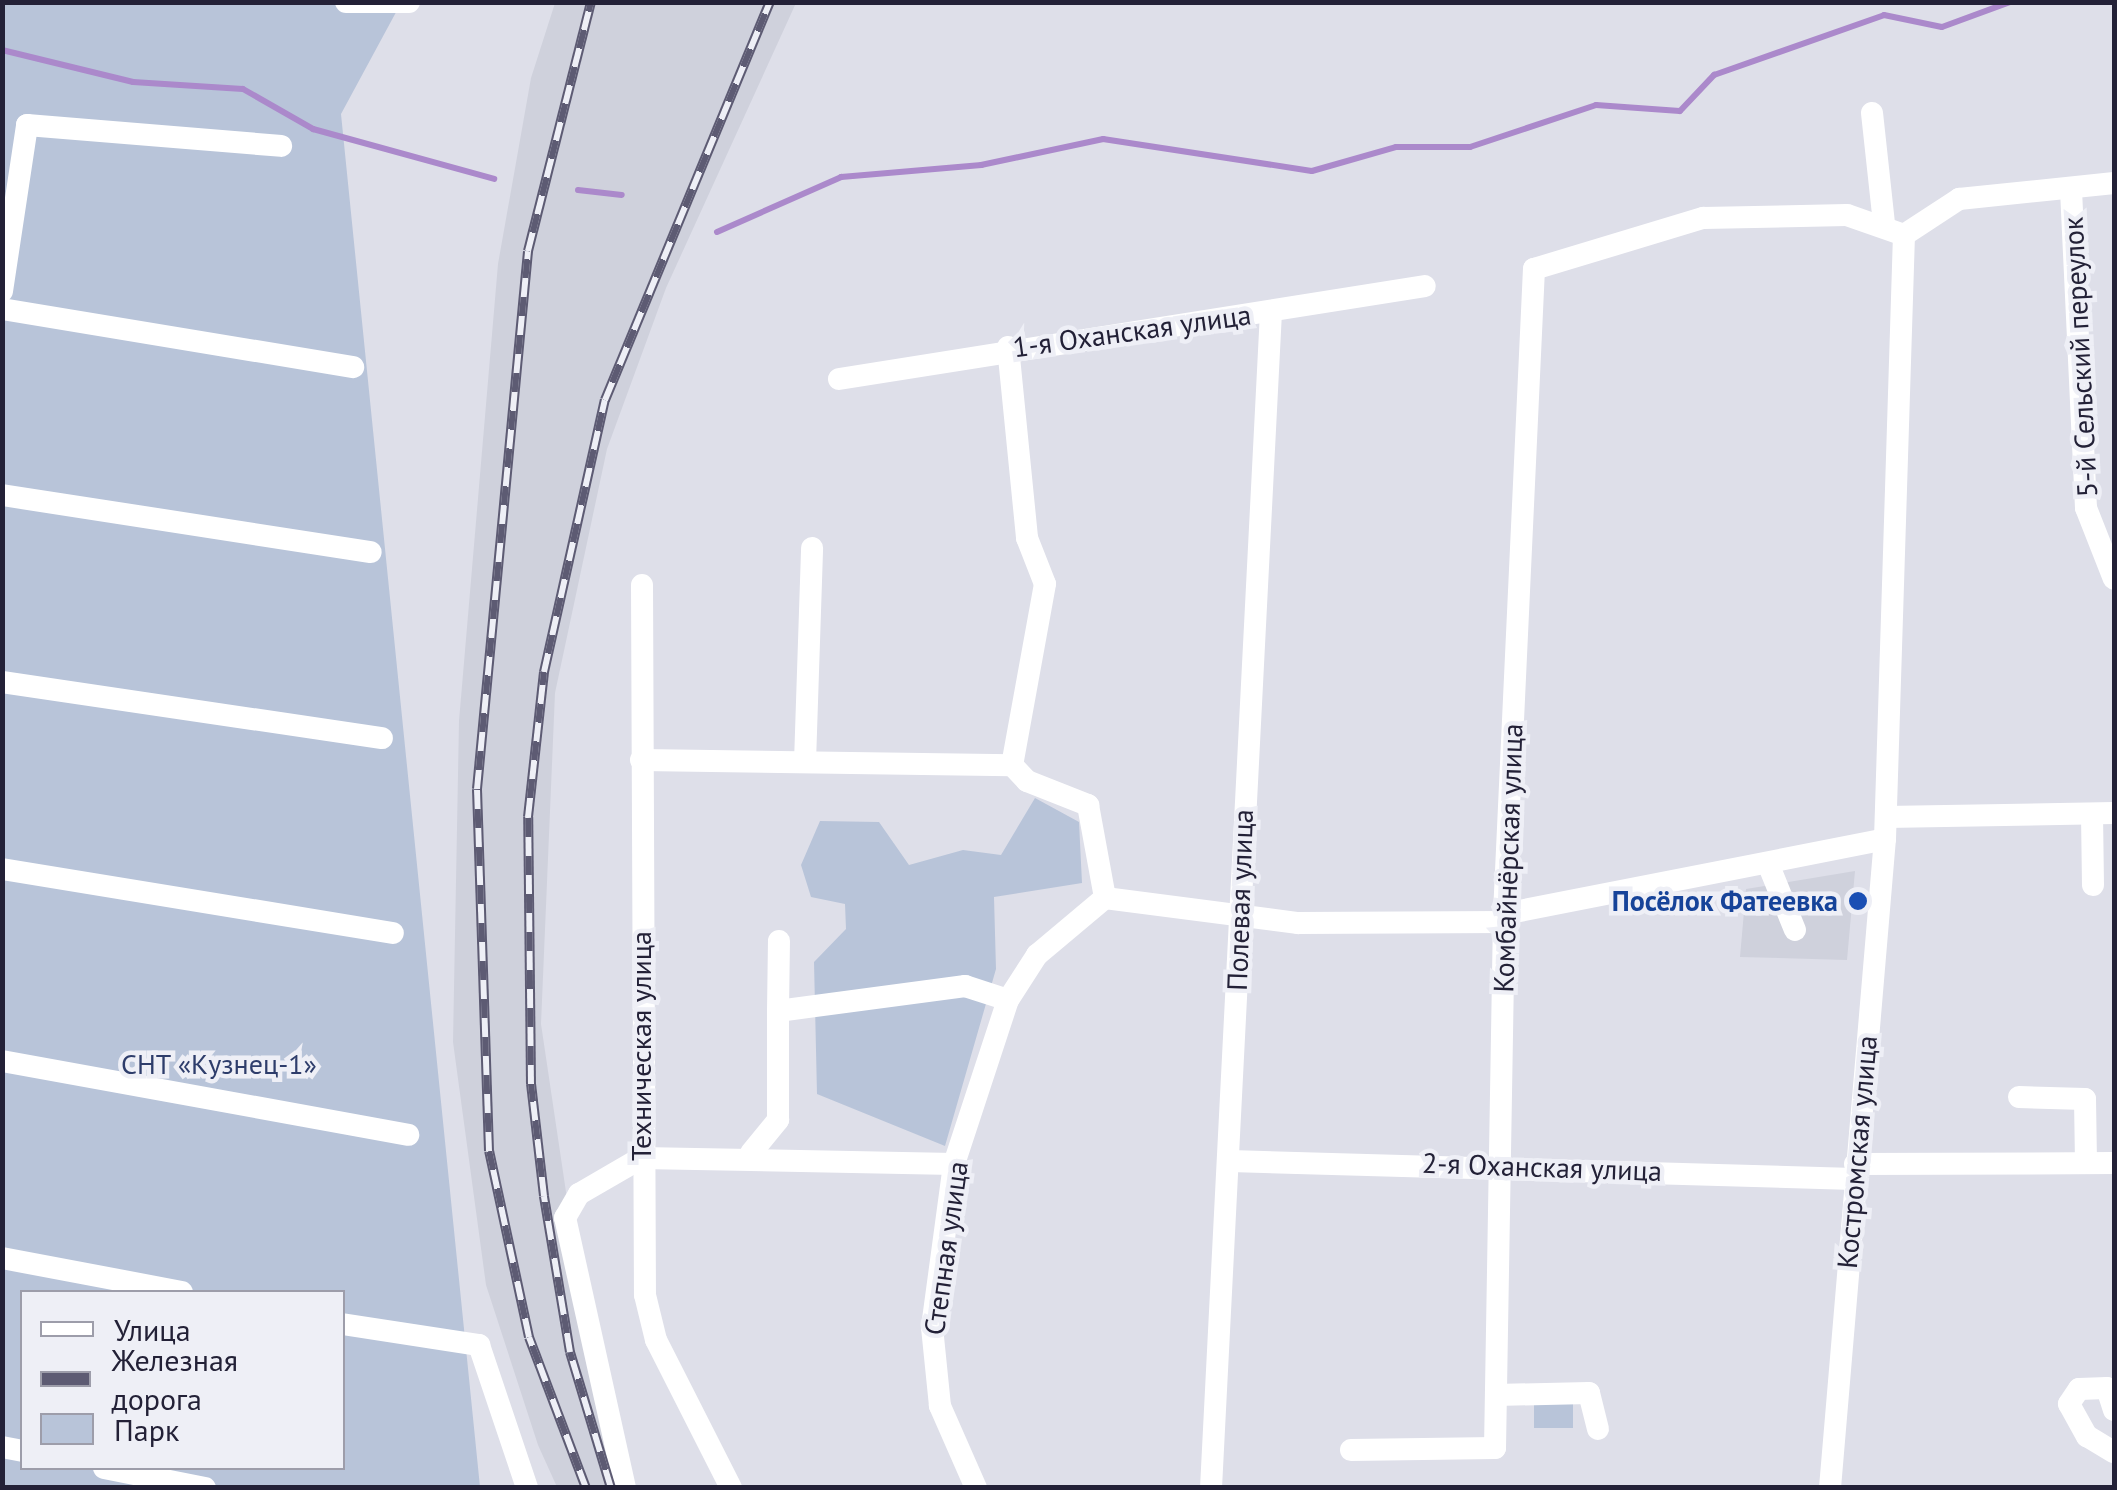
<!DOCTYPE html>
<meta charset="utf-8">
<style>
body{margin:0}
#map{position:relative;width:2117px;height:1490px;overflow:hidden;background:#dedfe9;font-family:"PT Sans",sans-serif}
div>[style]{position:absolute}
.built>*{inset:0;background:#cfd1dc}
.green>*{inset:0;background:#b8c4d9;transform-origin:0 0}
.stream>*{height:6px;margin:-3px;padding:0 3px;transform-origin:3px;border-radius:3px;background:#ab89cb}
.minor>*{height:22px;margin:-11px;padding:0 11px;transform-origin:11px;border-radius:11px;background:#fff}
.rail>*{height:10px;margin-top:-5px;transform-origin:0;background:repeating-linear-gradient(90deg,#eeeff6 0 19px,#5d5b73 0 38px);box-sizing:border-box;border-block:2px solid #5d5b73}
.dots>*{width:28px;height:28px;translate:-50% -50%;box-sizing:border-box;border:5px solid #eeeff6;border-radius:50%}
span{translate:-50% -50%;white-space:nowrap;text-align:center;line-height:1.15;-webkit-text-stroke:9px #eeeff6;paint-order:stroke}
.street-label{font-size:28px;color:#232137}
.transit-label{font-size:28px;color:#164399;font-weight:700}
.right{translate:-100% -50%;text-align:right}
.park-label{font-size:28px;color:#2e3d6b}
.frame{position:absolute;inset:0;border:5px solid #232137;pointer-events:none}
.legend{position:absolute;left:20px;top:1290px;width:325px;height:180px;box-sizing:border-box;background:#eeeff6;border:2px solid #9d9daa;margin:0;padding:12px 18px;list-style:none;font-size:30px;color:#232137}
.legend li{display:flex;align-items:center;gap:20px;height:50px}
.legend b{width:50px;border:2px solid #9d9daa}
</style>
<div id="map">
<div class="built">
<i style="clip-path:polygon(555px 3px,796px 3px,666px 288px,607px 449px,555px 693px,541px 1024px,580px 1286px,633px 1487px,557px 1487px,538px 1445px,486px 1285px,453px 1042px,459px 721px,498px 264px,531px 78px)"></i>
<i style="clip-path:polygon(1855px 871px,1847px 960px,1740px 957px,1746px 889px)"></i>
</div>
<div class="green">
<i style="clip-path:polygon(evenodd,3px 3px,401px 3px,341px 114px,480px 1487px,3px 1488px,3px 3px,22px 1292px,342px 1292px,342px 1468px,22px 1468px,22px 1292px)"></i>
<i style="clip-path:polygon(1035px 798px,1079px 822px,1082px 883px,994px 897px,996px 969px,945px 1146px,817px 1094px,814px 962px,846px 929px,845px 904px,811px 897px,801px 865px,820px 821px,879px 822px,909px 865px,963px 850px,1001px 855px)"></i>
<i style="left:1534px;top:1404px;width:39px;height:24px"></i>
</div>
<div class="stream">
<i style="left:2px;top:50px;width:135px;rotate:13.7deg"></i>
<i style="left:133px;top:82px;width:110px;rotate:3.6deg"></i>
<i style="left:243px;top:89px;width:81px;rotate:29.7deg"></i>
<i style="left:313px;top:129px;width:188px;rotate:15.4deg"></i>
<i style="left:578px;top:190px;width:44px;rotate:6.5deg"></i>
<i style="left:717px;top:232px;width:136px;rotate:-23.9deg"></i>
<i style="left:841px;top:177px;width:141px;rotate:-4.9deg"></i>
<i style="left:981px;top:165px;width:125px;rotate:-12deg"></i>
<i style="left:1103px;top:139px;width:211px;rotate:8.7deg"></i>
<i style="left:1312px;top:171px;width:87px;rotate:-15.9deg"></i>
<i style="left:1396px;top:147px;width:74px"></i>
<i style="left:1470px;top:147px;width:133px;rotate:-18.4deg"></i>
<i style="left:1596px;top:105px;width:84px;rotate:4.1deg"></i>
<i style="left:1680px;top:111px;width:50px;rotate:-46.6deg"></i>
<i style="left:1714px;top:75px;width:180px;rotate:-19.4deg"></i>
<i style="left:1884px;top:15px;width:59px;rotate:11.7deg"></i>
<i style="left:1942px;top:27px;width:72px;rotate:-20.2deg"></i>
</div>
<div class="minor">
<i style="left:346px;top:2px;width:63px"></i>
<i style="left:1872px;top:113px;width:112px;rotate:83.8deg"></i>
<i style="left:2071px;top:190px;width:318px;rotate:87.3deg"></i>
<i style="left:2086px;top:508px;width:76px;rotate:68.5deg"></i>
<i style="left:1904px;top:235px;width:66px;rotate:-33.2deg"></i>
<i style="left:1959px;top:199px;width:156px;rotate:-5.9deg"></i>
<i style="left:2px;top:291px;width:168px;rotate:-81.4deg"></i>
<i style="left:27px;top:125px;width:255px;rotate:4.7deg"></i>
<i style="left:2px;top:309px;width:356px;rotate:9.4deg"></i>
<i style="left:1008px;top:347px;width:192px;rotate:84.3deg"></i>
<i style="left:1027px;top:538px;width:49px;rotate:68.6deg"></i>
<i style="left:1045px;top:584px;width:184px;rotate:100.3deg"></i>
<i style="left:1012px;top:765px;width:22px;rotate:47deg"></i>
<i style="left:1027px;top:781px;width:66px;rotate:21.5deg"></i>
<i style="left:1088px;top:805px;width:95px;rotate:79.6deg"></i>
<i style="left:839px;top:379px;width:593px;rotate:-9.02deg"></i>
<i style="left:2px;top:495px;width:373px;rotate:8.8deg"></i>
<i style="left:642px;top:585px;width:710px;rotate:89.76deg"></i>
<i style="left:645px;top:1295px;width:46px;rotate:76.3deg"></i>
<i style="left:656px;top:1340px;width:166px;rotate:63.1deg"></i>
<i style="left:2px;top:682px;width:384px;rotate:8.4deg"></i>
<i style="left:641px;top:760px;width:371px;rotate:0.8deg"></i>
<i style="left:805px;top:762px;width:214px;rotate:-88.1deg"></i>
<i style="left:2092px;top:814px;width:71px;rotate:89.2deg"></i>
<i style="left:1886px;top:817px;width:228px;rotate:-1deg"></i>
<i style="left:1769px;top:866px;width:69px;rotate:67.9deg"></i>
<i style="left:2px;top:869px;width:396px;rotate:9.3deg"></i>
<i style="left:1504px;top:914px;width:388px;rotate:-11.1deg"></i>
<i style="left:778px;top:1011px;width:70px;rotate:-89.2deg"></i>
<i style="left:2px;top:1061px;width:413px;rotate:10.3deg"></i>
<i style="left:2019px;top:1097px;width:66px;rotate:1.7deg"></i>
<i style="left:2085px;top:1099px;width:64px;rotate:89.1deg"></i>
<i style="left:751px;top:1153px;width:43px;rotate:-50.7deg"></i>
<i style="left:778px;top:1120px;width:109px;rotate:-90deg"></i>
<i style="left:778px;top:1011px;width:189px;rotate:-7.6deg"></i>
<i style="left:965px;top:986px;width:45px;rotate:18deg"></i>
<i style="left:1230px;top:1161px;width:624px;rotate:1.65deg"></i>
<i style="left:1855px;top:1164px;width:259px;rotate:-0.2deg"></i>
<i style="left:2px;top:1258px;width:183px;rotate:10.7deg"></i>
<i style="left:342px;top:1324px;width:139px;rotate:8.7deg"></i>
<i style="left:479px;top:1345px;width:151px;rotate:71.4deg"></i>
<i style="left:1496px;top:1395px;width:93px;rotate:-1.2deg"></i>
<i style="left:1589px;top:1393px;width:37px;rotate:76deg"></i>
<i style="left:2114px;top:1410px;width:23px;rotate:-108deg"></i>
<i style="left:2107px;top:1388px;width:28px;rotate:178deg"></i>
<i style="left:2079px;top:1389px;width:18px;rotate:124deg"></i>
<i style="left:2069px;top:1404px;width:37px;rotate:61deg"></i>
<i style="left:2087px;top:1436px;width:31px;rotate:31deg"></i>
<i style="left:2px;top:1447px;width:20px;rotate:11deg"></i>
<i style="left:1351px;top:1450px;width:144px;rotate:-0.8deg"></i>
<i style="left:1495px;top:1448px;width:534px;rotate:-89.03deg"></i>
<i style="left:1504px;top:914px;width:646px;rotate:-87.34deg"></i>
<i style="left:1534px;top:269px;width:177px;rotate:-16.8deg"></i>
<i style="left:1703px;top:218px;width:144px;rotate:-1.2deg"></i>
<i style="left:1847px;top:215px;width:60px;rotate:19.3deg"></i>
<i style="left:104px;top:1468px;width:103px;rotate:11.2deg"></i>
<i style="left:625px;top:1488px;width:277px;rotate:-102.5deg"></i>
<i style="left:565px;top:1218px;width:28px;rotate:-60deg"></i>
<i style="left:579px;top:1194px;width:72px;rotate:-30.1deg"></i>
<i style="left:641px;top:1158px;width:313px;rotate:1.1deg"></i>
<i style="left:976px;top:1488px;width:90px;rotate:-113.7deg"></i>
<i style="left:940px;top:1406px;width:79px;rotate:-95.8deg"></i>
<i style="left:932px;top:1327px;width:164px;rotate:-82.3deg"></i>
<i style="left:954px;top:1164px;width:173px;rotate:-71.8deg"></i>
<i style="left:1008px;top:1000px;width:54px;rotate:-57.2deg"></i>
<i style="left:1037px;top:955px;width:89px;rotate:-40deg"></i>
<i style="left:1105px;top:898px;width:195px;rotate:7.4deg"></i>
<i style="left:1298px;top:923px;width:206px;rotate:-0.3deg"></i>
<i style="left:1211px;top:1488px;width:1178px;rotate:-87.08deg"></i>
<i style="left:1830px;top:1488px;width:651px;rotate:-85.16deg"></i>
<i style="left:1885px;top:839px;width:604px;rotate:-88.2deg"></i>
</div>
<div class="rail">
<i style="left:586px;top:1488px;width:161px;rotate:-110.7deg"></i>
<i style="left:529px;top:1337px;width:190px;rotate:-102.1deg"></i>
<i style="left:489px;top:1151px;width:362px;rotate:-91.9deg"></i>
<i style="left:477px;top:789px;width:540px;rotate:-84.58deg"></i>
<i style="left:528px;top:251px;width:257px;rotate:-75.8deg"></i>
<i style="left:611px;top:1488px;width:142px;rotate:-106.8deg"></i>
<i style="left:570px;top:1352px;width:158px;rotate:-99.5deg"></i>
<i style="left:544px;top:1196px;width:113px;rotate:-96.6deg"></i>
<i style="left:531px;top:1084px;width:267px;rotate:-90.6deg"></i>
<i style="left:528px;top:817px;width:146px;rotate:-83.7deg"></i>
<i style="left:544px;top:672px;width:279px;rotate:-77.4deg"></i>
<i style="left:605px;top:400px;width:431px;rotate:-67.5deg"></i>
</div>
<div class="dots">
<i style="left:1858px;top:901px;background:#1a4fb4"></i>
</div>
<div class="street-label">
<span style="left:1132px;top:331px;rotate:-8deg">1-я Оханская улица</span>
<span style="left:2080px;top:357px;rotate:-93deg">5-й Сельский переулок</span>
<span style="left:1508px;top:858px;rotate:-88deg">Комбайнёрская улица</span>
<span style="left:1240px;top:900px;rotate:-88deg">Полевая улица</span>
<span style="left:641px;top:1046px;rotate:-90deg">Техническая улица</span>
<span style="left:1857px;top:1152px;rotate:-85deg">Костромская улица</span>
<span style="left:1542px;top:1167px;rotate:2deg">2-я Оханская улица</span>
<span style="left:946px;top:1248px;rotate:-82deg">Степная улица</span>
</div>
<div class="transit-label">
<span class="right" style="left:1838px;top:901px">Посёлок Фатеевка</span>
</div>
<div class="park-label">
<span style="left:219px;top:1064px">СНТ «Кузнец-1»</span>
</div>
<div class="frame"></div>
<ul class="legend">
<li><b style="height:12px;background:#fff"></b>Улица</li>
<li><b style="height:12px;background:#5d5b73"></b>Железная дорога</li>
<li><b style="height:28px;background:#b8c4d9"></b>Парк</li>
</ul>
</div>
